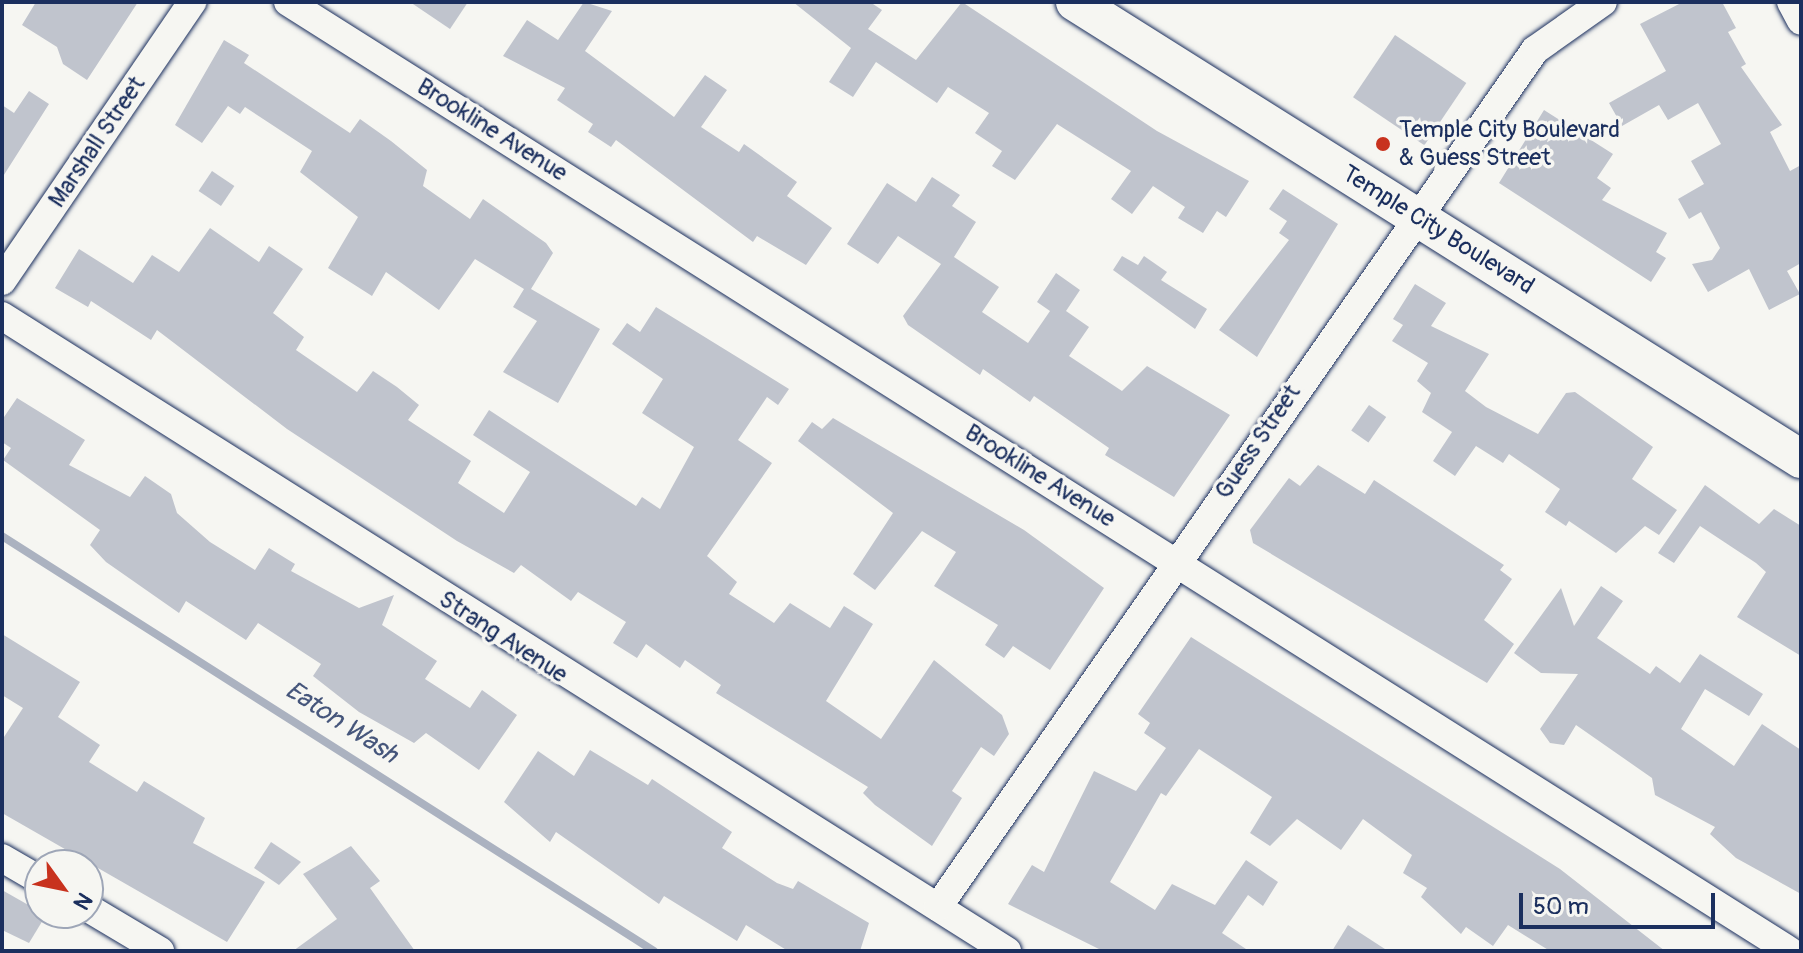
<!DOCTYPE html>
<style>
body{margin:0}
#map{position:relative;width:1803px;height:953px;overflow:hidden;background:#f6f6f2;font-family:Pangolin,sans-serif}
div>[style]{position:absolute}
.stream>*{height:8px;margin:-4px;padding:0 4px;transform-origin:4px;border-radius:4px;background:#abb2c0}
.building>*{inset:0;background:#c0c4cd;transform-origin:0 0}
.roads{filter:drop-shadow(0 0 2px #1b2f5e) drop-shadow(0 0 2px #1b2f5e)}
.minor>*{height:28px;margin:-14px;padding:0 14px;transform-origin:14px;border-radius:14px;background:#f6f6f2}
.secondary>*{height:38px;margin:-19px;padding:0 19px;transform-origin:19px;border-radius:19px;background:#f6f6f2}
.dots>*{width:22px;height:22px;translate:-50% -50%;box-sizing:border-box;border:4px solid #f6f6f2;border-radius:50%}
span{translate:-50% -50%;white-space:nowrap;text-align:center;line-height:1.15;-webkit-text-stroke:7px #f6f6f2;paint-order:stroke}
.street-label{font-size:24px;color:#1b2f5e}
.poi-label{font-size:24px;color:#1b2f5e}
.left{translate:0 -50%;text-align:left}
.water-label{font-size:26px;color:#46567b;font-style:italic}
.frame{position:absolute;inset:0;border:4px solid #1b2f5e;pointer-events:none}
.north{position:absolute;left:24px;top:849px;width:80px;height:80px;box-sizing:border-box;background:#f6f6f2;border:2px solid #9ea6b7;border-radius:50%;rotate:123deg;font-size:22px;font-weight:700;line-height:32px;text-align:center;color:#1b2f5e}
.north::after{content:'';display:block;margin:auto;width:28px;height:36px;background:#c8321e;clip-path:polygon(50% 0,100% 100%,50% 72%,0 100%)}
.scale{position:absolute;left:1519px;top:893px;width:196px;height:36px;box-sizing:border-box;border:4px solid #1b2f5e;border-top:0;padding-left:10px;font-size:24px;line-height:28px;white-space:nowrap;color:#1b2f5e;-webkit-text-stroke:6px #f6f6f2;paint-order:stroke}
</style>
<div id="map">
<div class="stream">
<i style="left:2px;top:536px;width:773px;rotate:32.48deg"></i>
</div>
<div class="building">
<i style="clip-path:polygon(36px 2px,138px 2px,87px 80px,63px 64px,57px 47px,22px 25px)"></i>
<i style="clip-path:polygon(410px 2px,468px 2px,450px 29px)"></i>
<i style="clip-path:polygon(584px 2px,612px 11px,585px 51px,674px 117px,705px 75px,727px 90px,701px 127px,739px 152px,744px 144px,797px 182px,787px 196px,832px 228px,806px 265px,757px 236px,753px 242px,616px 140px,611px 147px,588px 132px,593px 124px,557px 100px,565px 88px,503px 56px,527px 20px,558px 40px)"></i>
<i style="clip-path:polygon(793px 2px,870px 2px,882px 10px,868px 29px,916px 60px,962px 2px,1157px 131px,1249px 181px,1226px 217px,1217px 211px,1203px 233px,1178px 218px,1185px 207px,1153px 186px,1132px 214px,1111px 199px,1131px 171px,1057px 124px,1015px 180px,992px 166px,1002px 151px,975px 133px,989px 113px,948px 87px,937px 103px,876px 62px,853px 97px,829px 82px,851px 48px)"></i>
<i style="clip-path:polygon(1683px 2px,1722px 2px,1736px 28px,1728px 32px,1746px 64px,1741px 67px,1782px 125px,1770px 132px,1790px 171px,1801px 165px,1801px 263px,1787px 271px,1800px 294px,1769px 310px,1749px 269px,1708px 292px,1692px 264px,1712px 260px,1720px 248px,1701px 212px,1689px 219px,1678px 199px,1704px 184px,1691px 161px,1721px 144px,1698px 103px,1668px 120px,1659px 105px,1622px 126px,1609px 103px,1666px 71px,1640px 24px)"></i>
<i style="left:1395px;top:35px;width:86px;height:75px;rotate:34deg"></i>
<i style="clip-path:polygon(224px 40px,249px 55px,244px 63px,350px 133px,360px 119px,391px 141px,427px 170px,423px 186px,470px 219px,483px 199px,546px 243px,553px 253px,531px 289px,600px 329px,558px 403px,503px 372px,537px 321px,513px 307px,524px 289px,475px 259px,439px 310px,386px 272px,372px 296px,328px 268px,358px 217px,300px 172px,312px 151px,245px 107px,240px 114px,228px 106px,202px 143px,175px 125px)"></i>
<i style="clip-path:polygon(29px 91px,49px 104px,2px 178px,2px 105px,14px 113px)"></i>
<i style="clip-path:polygon(1544px 110px,1613px 154px,1597px 178px,1611px 188px,1602px 200px,1667px 233px,1656px 252px,1666px 258px,1651px 282px,1499px 183px)"></i>
<i style="left:212px;top:171px;width:27px;height:24px;rotate:34deg"></i>
<i style="clip-path:polygon(932px 177px,960px 195px,952px 206px,976px 222px,954px 257px,999px 287px,982px 312px,1028px 343px,1050px 311px,1037px 302px,1056px 273px,1080px 290px,1066px 311px,1089px 327px,1069px 356px,1122px 391px,1147px 366px,1230px 415px,1174px 497px,1105px 455px,1109px 448px,1034px 396px,1030px 402px,983px 369px,980px 375px,908px 325px,903px 316px,941px 264px,898px 236px,878px 264px,847px 244px,887px 183px,916px 202px)"></i>
<i style="clip-path:polygon(1283px 189px,1338px 224px,1257px 357px,1219px 330px,1289px 240px,1279px 233px,1287px 221px,1269px 209px)"></i>
<i style="clip-path:polygon(210px 228px,259px 262px,269px 246px,303px 269px,273px 313px,304px 337px,296px 350px,357px 392px,373px 371px,397px 387px,419px 405px,408px 420px,471px 461px,458px 483px,504px 513px,530px 472px,473px 435px,489px 410px,636px 506px,642px 497px,660px 509px,694px 447px,642px 413px,663px 379px,612px 344px,627px 323px,640px 332px,656px 307px,789px 389px,778px 405px,767px 397px,738px 440px,772px 463px,707px 556px,737px 582px,729px 594px,774px 623px,790px 603px,830px 628px,844px 606px,873px 624px,826px 701px,881px 739px,934px 660px,1002px 715px,1009px 734px,994px 756px,981px 747px,952px 791px,962px 798px,932px 846px,875px 805px,863px 793px,868px 787px,716px 693px,721px 685px,685px 660px,680px 668px,646px 644px,637px 658px,613px 643px,626px 622px,578px 592px,571px 601px,521px 565px,514px 573px,457px 541px,287px 429px,157px 330px,151px 340px,91px 301px,88px 307px,55px 288px,79px 249px,133px 283px,152px 255px,179px 272px)"></i>
<i style="clip-path:polygon(1122px 256px,1138px 265px,1144px 256px,1167px 272px,1161px 280px,1207px 309px,1195px 329px,1113px 270px)"></i>
<i style="clip-path:polygon(1415px 284px,1446px 303px,1431px 326px,1489px 354px,1465px 391px,1486px 407px,1538px 434px,1566px 393px,1575px 392px,1653px 447px,1632px 479px,1677px 510px,1659px 535px,1645px 526px,1616px 553px,1569px 521px,1566px 526px,1545px 512px,1560px 489px,1509px 454px,1503px 463px,1476px 446px,1455px 476px,1433px 461px,1452px 432px,1422px 412px,1431px 393px,1417px 381px,1428px 363px,1392px 341px,1403px 325px,1393px 319px)"></i>
<i style="clip-path:polygon(17px 398px,85px 440px,69px 465px,130px 497px,145px 476px,171px 494px,177px 513px,210px 542px,255px 570px,269px 548px,295px 564px,291px 571px,359px 608px,394px 595px,382px 625px,437px 661px,425px 679px,470px 708px,482px 690px,517px 715px,479px 770px,426px 733px,414px 743px,359px 712px,313px 676px,321px 664px,258px 623px,246px 640px,186px 601px,179px 613px,106px 562px,90px 545px,100px 530px,3px 460px,11px 448px,2px 442px,2px 420px)"></i>
<i style="left:1369px;top:405px;width:21px;height:31px;rotate:35deg"></i>
<i style="clip-path:polygon(833px 418px,1024px 530px,1104px 588px,1050px 670px,1013px 646px,1004px 658px,985px 645px,998px 625px,934px 586px,956px 552px,922px 531px,875px 590px,853px 574px,893px 513px,798px 441px,812px 422px,822px 429px)"></i>
<i style="clip-path:polygon(1318px 465px,1365px 494px,1374px 480px,1504px 565px,1500px 570px,1512px 579px,1484px 620px,1514px 644px,1487px 683px,1253px 543px,1250px 530px,1289px 478px,1300px 486px)"></i>
<i style="clip-path:polygon(1705px 485px,1759px 524px,1774px 509px,1801px 526px,1801px 656px,1737px 617px,1766px 572px,1756px 563px,1700px 526px,1674px 563px,1658px 553px)"></i>
<i style="clip-path:polygon(1601px 586px,1623px 601px,1597px 638px,1650px 674px,1656px 666px,1680px 683px,1700px 654px,1763px 694px,1749px 716px,1705px 689px,1681px 729px,1734px 766px,1762px 724px,1801px 750px,1801px 894px,1736px 858px,1710px 834px,1715px 827px,1655px 795px,1652px 778px,1576px 725px,1564px 745px,1550px 743px,1540px 729px,1578px 674px,1541px 673px,1514px 653px,1561px 588px,1574px 626px)"></i>
<i style="clip-path:polygon(2px 634px,80px 682px,58px 717px,100px 745px,89px 762px,137px 792px,144px 781px,205px 818px,193px 843px,265px 882px,227px 942px,2px 813px,2px 740px,23px 708px,2px 695px)"></i>
<i style="clip-path:polygon(1191px 637px,1560px 869px,1665px 951px,1550px 951px,1508px 925px,1493px 946px,1466px 927px,1461px 934px,1421px 897px,1427px 888px,1403px 873px,1412px 855px,1363px 819px,1341px 850px,1297px 819px,1270px 846px,1250px 833px,1272px 797px,1199px 749px,1166px 796px,1161px 793px,1110px 882px,1155px 910px,1172px 884px,1215px 905px,1246px 860px,1278px 882px,1263px 906px,1248px 895px,1222px 933px,1249px 951px,1103px 951px,1008px 904px,1032px 865px,1044px 872px,1094px 771px,1136px 791px,1166px 748px,1144px 733px,1150px 723px,1138px 714px)"></i>
<i style="clip-path:polygon(590px 750px,648px 785px,652px 779px,732px 832px,722px 848px,777px 883px,793px 889px,798px 881px,869px 923px,860px 951px,788px 951px,746px 925px,737px 941px,664px 896px,659px 904px,556px 832px,550px 842px,504px 802px,538px 751px,574px 776px)"></i>
<i style="clip-path:polygon(271px 842px,301px 862px,279px 885px,254px 868px)"></i>
<i style="clip-path:polygon(351px 846px,380px 881px,370px 888px,415px 951px,293px 951px,337px 919px,303px 874px)"></i>
<i style="clip-path:polygon(2px 890px,46px 915px,29px 943px,2px 930px)"></i>
<i style="clip-path:polygon(1348px 925px,1388px 951px,1332px 951px)"></i>
</div>
<div class="roads">
<div class="minor">
<i style="left:288px;top:2px;width:1777px;rotate:32.29deg"></i>
<i style="left:1791px;top:2px;width:21px;rotate:62deg"></i>
<i style="left:2px;top:281px;width:338px;rotate:-55.7deg"></i>
<i style="left:2px;top:316px;width:1189px;rotate:32.29deg"></i>
<i style="left:2px;top:858px;width:44px;rotate:30.1deg"></i>
<i style="left:938px;top:907px;width:1044px;rotate:-55.14deg"></i>
<i style="left:1535px;top:50px;width:83px;rotate:-35.2deg"></i>
<i style="left:88px;top:908px;width:84px;rotate:30.8deg"></i>
</div>
<div class="secondary">
<i style="left:1075px;top:2px;width:858px;rotate:32.19deg"></i>
</div>
</div>
<div class="dots">
<i style="left:1383px;top:144px;background:#c8321e"></i>
</div>
<div class="street-label">
<span style="left:492px;top:130px;rotate:32deg">Brookline Avenue</span>
<span style="left:97px;top:142px;rotate:-56deg">Marshall Street</span>
<span style="left:1438px;top:230px;rotate:32deg">Temple City Boulevard</span>
<span style="left:1258px;top:442px;rotate:-56deg">Guess Street</span>
<span style="left:1040px;top:476px;rotate:32deg">Brookline Avenue</span>
<span style="left:503px;top:637px;rotate:33deg">Strang Avenue</span>
</div>
<div class="poi-label">
<span class="left" style="left:1399px;top:144px">Temple City Boulevard<br>&amp; Guess Street</span>
</div>
<div class="water-label">
<span style="left:341px;top:723px;rotate:33deg">Eaton Wash</span>
</div>
<div class="frame"></div>
<div class="north">N</div>
<div class="scale">50 m</div>
</div>
